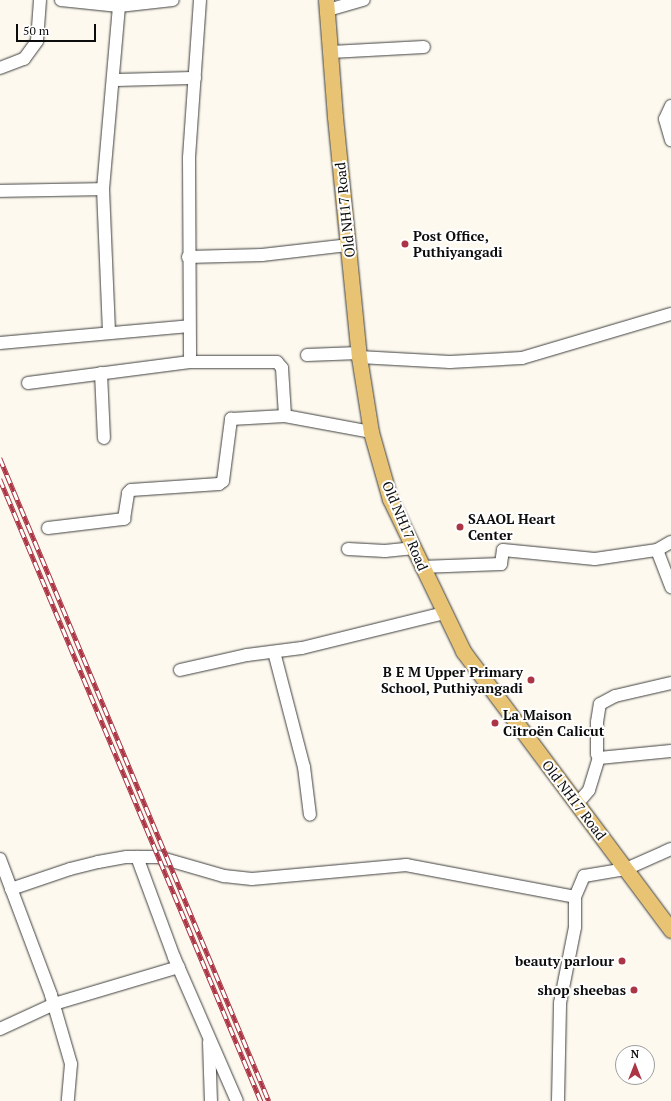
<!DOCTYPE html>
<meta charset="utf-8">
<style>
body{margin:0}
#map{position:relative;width:671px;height:1101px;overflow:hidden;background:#fdf9ee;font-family:"PT Serif",serif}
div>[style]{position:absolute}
.roads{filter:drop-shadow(0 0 1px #3f3f3f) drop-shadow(0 0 1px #3f3f3f)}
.minor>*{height:12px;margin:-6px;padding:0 6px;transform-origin:6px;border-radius:6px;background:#fff}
.major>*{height:15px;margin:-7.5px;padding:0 7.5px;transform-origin:7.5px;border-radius:7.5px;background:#e8c373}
.rail>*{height:4.5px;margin-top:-2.25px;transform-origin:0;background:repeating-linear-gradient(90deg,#fff 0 9px,#ab3544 0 18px);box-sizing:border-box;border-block:1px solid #ab3544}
.dots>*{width:11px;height:11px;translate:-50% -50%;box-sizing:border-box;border:2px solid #fff;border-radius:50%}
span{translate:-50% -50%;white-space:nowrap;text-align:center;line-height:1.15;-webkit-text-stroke:4px #fff;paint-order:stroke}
.street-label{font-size:14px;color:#0c0c0c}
.poi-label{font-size:14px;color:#0c0c0c;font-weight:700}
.left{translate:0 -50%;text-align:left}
.right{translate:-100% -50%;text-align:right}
.north{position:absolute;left:615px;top:1045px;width:40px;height:40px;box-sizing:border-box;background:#fff;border:1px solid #9e9e9e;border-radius:50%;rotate:0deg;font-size:11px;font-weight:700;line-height:16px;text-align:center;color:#0c0c0c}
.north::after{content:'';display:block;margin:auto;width:14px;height:18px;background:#ab3544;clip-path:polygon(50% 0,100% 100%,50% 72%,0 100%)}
.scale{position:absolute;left:16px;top:24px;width:80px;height:18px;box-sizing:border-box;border:2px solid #0c0c0c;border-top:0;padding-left:5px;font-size:12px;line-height:14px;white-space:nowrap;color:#0c0c0c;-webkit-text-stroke:3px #fff;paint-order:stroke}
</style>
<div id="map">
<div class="roads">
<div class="minor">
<i style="left:61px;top:0;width:58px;rotate:5.9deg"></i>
<i style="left:119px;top:6px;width:54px;rotate:-6.3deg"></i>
<i style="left:200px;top:0;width:158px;rotate:94deg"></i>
<i style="left:189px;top:158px;width:204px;rotate:89.7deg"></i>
<i style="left:190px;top:362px;width:87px"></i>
<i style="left:277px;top:362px;width:8px;rotate:50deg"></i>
<i style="left:282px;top:368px;width:48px;rotate:86.4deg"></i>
<i style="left:328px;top:10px;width:37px;rotate:-16deg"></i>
<i style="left:331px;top:52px;width:93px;rotate:-3.1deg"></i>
<i style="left:0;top:68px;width:26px;rotate:-21deg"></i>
<i style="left:24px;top:59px;width:22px;rotate:-54deg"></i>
<i style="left:37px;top:41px;width:41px;rotate:-85.8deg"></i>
<i style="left:113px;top:80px;width:82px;rotate:-1.4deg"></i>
<i style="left:671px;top:106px;width:14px;rotate:115deg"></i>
<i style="left:665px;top:119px;width:22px;rotate:74deg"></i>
<i style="left:103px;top:189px;width:144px;rotate:87.6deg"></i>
<i style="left:0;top:191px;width:103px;rotate:-1.1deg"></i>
<i style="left:103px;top:189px;width:184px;rotate:-85deg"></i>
<i style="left:188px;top:257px;width:74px;rotate:-1.5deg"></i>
<i style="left:262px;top:255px;width:88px;rotate:-6.6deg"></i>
<i style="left:0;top:343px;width:190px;rotate:-5.1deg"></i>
<i style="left:307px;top:355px;width:52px;rotate:-2.2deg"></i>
<i style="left:359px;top:357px;width:91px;rotate:3.1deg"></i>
<i style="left:450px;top:362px;width:72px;rotate:-3.2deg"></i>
<i style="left:522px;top:358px;width:155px;rotate:-16.5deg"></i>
<i style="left:101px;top:373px;width:65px;rotate:87.4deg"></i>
<i style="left:28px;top:383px;width:163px;rotate:-7.4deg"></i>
<i style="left:48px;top:528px;width:77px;rotate:-6.8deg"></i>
<i style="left:124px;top:519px;width:26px;rotate:-81deg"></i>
<i style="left:128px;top:493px;width:4px;rotate:-45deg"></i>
<i style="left:131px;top:490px;width:88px;rotate:-3.9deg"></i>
<i style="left:219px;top:484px;width:5px;rotate:-37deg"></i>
<i style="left:223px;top:481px;width:63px;rotate:-82.6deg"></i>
<i style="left:231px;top:419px;width:54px;rotate:-3.2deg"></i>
<i style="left:285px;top:416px;width:87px;rotate:10.5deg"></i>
<i style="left:348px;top:549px;width:37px;rotate:3deg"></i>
<i style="left:385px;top:551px;width:27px;rotate:-6deg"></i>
<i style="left:657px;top:550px;width:40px;rotate:69deg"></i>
<i style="left:421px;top:567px;width:80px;rotate:-2.1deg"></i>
<i style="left:501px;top:564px;width:14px;rotate:-82deg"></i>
<i style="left:503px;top:550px;width:92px;rotate:5.6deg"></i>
<i style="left:595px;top:559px;width:63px;rotate:-8.3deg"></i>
<i style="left:657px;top:550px;width:16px;rotate:-30deg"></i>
<i style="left:274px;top:652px;width:119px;rotate:75.4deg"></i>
<i style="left:304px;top:767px;width:48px;rotate:82.9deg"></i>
<i style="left:180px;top:670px;width:69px;rotate:-12.6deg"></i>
<i style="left:247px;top:655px;width:55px;rotate:-7.3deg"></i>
<i style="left:302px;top:648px;width:147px;rotate:-13.8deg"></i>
<i style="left:599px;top:758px;width:72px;rotate:-5.6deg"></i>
<i style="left:577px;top:804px;width:18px;rotate:-49deg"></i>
<i style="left:589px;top:790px;width:34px;rotate:-73deg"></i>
<i style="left:599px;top:758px;width:4px;rotate:-117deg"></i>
<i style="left:597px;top:754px;width:32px;rotate:-90deg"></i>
<i style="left:597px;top:722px;width:18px;rotate:-81deg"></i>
<i style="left:600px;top:704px;width:17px;rotate:-28deg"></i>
<i style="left:615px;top:696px;width:57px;rotate:-13.1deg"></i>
<i style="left:137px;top:857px;width:107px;rotate:69.7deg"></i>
<i style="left:174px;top:957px;width:157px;rotate:66.4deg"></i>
<i style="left:0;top:859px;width:145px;rotate:69.4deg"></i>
<i style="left:51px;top:995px;width:72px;rotate:73.8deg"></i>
<i style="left:71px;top:1064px;width:37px;rotate:95deg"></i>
<i style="left:11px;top:889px;width:62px;rotate:-18.7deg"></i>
<i style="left:70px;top:869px;width:29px;rotate:-14deg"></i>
<i style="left:98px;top:862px;width:29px;rotate:-10deg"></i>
<i style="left:127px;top:857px;width:31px"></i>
<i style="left:158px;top:857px;width:69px;rotate:16.1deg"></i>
<i style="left:224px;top:876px;width:28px;rotate:6deg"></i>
<i style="left:252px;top:879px;width:155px;rotate:-5.2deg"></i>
<i style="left:406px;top:865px;width:172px;rotate:10.7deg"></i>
<i style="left:575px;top:897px;width:23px;rotate:-67deg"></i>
<i style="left:584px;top:876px;width:43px;rotate:-9.5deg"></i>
<i style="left:626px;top:869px;width:49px;rotate:-24deg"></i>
<i style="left:0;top:1029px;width:60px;rotate:-24.8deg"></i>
<i style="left:54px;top:1004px;width:130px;rotate:-16.5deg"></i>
<i style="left:209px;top:1042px;width:59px;rotate:88.1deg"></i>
<i style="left:558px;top:1101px;width:98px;rotate:-88.8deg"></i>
<i style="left:560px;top:1003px;width:77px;rotate:-78.8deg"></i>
<i style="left:575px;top:927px;width:30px;rotate:-90deg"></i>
</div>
<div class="major">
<i style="left:326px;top:0;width:117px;rotate:85.6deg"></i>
<i style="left:335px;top:117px;width:241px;rotate:84.3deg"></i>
<i style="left:359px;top:357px;width:76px;rotate:80.9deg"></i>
<i style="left:371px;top:432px;width:70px;rotate:74.2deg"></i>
<i style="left:390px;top:499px;width:169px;rotate:64.3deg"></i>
<i style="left:463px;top:651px;width:348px;rotate:53.3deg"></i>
</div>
</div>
<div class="rail">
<i style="left:0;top:458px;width:697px;rotate:67.3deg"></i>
<i style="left:0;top:479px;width:675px;rotate:67.24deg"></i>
</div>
<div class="dots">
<i style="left:405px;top:244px;background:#ab3544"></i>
<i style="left:460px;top:527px;background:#ab3544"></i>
<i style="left:531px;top:680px;background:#ab3544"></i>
<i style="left:495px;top:723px;background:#ab3544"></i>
<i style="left:622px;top:961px;background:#ab3544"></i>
<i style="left:634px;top:990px;background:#ab3544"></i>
</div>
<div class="street-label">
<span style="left:345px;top:210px;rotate:-96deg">Old NH17 Road</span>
<span style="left:405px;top:526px;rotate:67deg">Old NH17 Road</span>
<span style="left:574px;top:800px;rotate:53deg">Old NH17 Road</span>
</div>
<div class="poi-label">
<span class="left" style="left:413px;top:244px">Post Office,<br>Puthiyangadi</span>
<span class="left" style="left:468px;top:527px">SAAOL Heart<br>Center</span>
<span class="right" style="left:523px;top:680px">B E M Upper Primary<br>School, Puthiyangadi</span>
<span class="left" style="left:503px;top:723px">La Maison<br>Citroën Calicut</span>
<span class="right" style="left:614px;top:961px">beauty parlour</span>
<span class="right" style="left:626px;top:990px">shop sheebas</span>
</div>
<div class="north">N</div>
<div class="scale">50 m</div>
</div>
